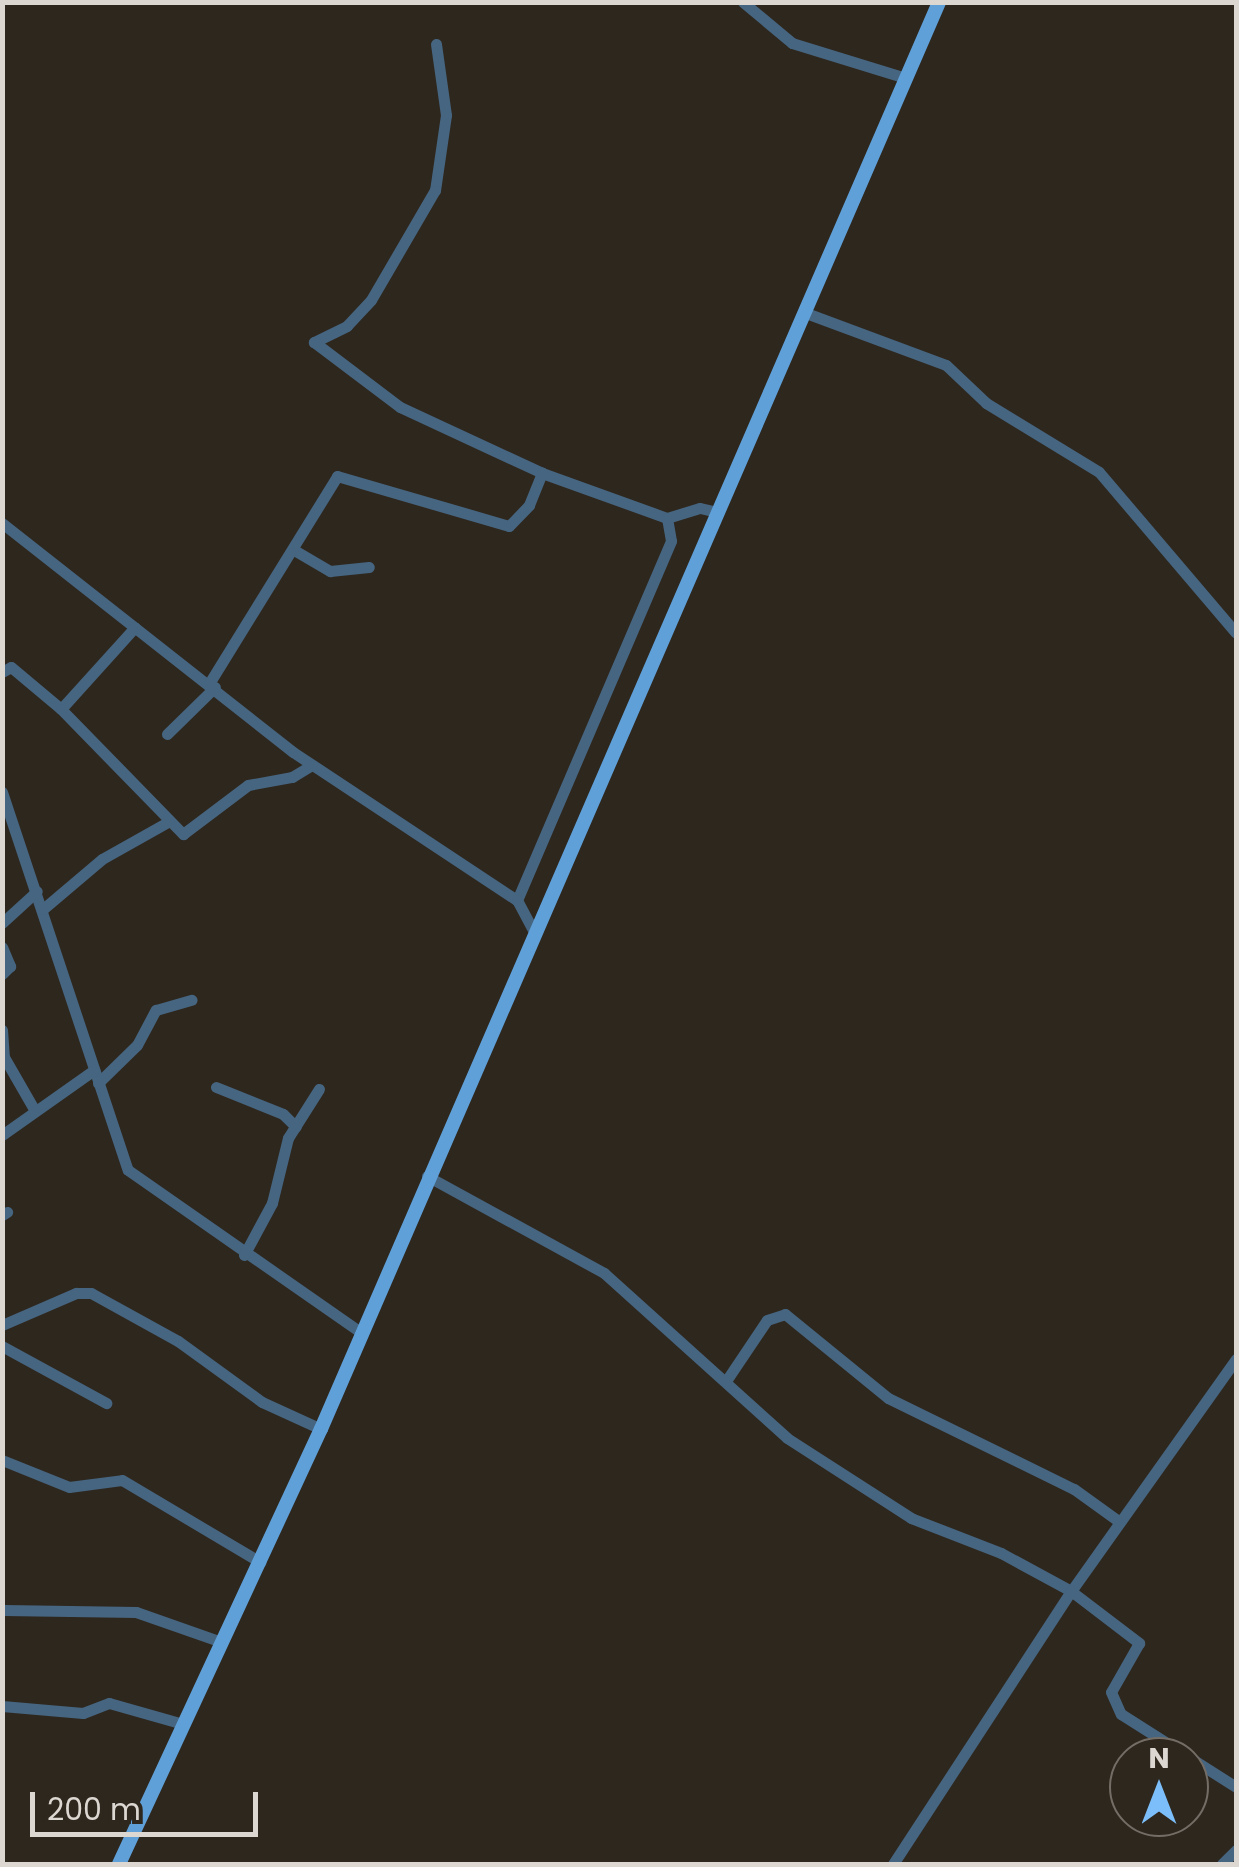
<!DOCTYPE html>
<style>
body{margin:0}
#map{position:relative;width:1239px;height:1867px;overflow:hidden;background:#2e271e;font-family:Poppins,sans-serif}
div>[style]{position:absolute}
.minor>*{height:11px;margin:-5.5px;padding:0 5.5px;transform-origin:5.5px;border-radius:5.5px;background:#466580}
.major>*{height:14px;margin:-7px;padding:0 7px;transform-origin:7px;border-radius:7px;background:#5fa0d9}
span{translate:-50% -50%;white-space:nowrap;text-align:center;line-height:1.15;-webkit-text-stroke:10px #2e271e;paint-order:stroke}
.frame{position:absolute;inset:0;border:5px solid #ddd7d2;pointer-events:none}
.north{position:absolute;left:1109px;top:1737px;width:100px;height:100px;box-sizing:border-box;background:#2e271e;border:2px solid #746d66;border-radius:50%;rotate:0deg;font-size:28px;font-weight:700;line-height:40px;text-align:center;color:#ddd7d2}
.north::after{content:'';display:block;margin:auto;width:35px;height:45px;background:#7cbef9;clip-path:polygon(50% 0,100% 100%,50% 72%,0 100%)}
.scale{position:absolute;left:30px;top:1792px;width:228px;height:45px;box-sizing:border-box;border:5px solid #ddd7d2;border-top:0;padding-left:12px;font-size:30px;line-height:35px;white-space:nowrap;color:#ddd7d2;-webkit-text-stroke:8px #2e271e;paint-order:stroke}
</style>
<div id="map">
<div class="minor">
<i style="left:743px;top:2px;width:64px;rotate:39.9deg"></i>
<i style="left:792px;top:43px;width:119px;rotate:17.1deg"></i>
<i style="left:436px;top:44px;width:72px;rotate:82deg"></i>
<i style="left:446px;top:115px;width:76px;rotate:98.3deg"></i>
<i style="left:435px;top:190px;width:127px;rotate:120.2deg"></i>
<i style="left:371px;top:300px;width:35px;rotate:133deg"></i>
<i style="left:347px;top:326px;width:37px;rotate:154deg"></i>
<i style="left:314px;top:342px;width:108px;rotate:37.1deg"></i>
<i style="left:400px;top:407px;width:157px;rotate:24.9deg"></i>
<i style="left:542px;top:473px;width:133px;rotate:19.8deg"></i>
<i style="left:667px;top:518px;width:23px;rotate:80deg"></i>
<i style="left:671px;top:541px;width:391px;rotate:113.2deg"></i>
<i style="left:806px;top:313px;width:149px;rotate:20.4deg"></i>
<i style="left:946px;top:365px;width:55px;rotate:43.5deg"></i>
<i style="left:986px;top:403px;width:132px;rotate:31.4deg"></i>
<i style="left:1099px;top:472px;width:211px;rotate:49.6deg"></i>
<i style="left:667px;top:518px;width:34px;rotate:-17deg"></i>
<i style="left:700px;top:508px;width:17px;rotate:13deg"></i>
<i style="left:2px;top:523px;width:370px;rotate:38.2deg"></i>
<i style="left:293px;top:752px;width:268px;rotate:33.5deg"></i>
<i style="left:517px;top:900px;width:36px;rotate:62deg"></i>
<i style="left:294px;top:550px;width:42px;rotate:30.3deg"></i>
<i style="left:330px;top:571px;width:39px;rotate:-6deg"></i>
<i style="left:2px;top:672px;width:10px;rotate:-29deg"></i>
<i style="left:11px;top:667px;width:65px;rotate:40deg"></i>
<i style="left:61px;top:709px;width:110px;rotate:-47.9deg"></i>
<i style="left:210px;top:682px;width:242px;rotate:-58.3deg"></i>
<i style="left:337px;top:476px;width:179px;rotate:16.2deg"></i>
<i style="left:509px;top:526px;width:29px;rotate:-46deg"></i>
<i style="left:529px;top:505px;width:35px;rotate:-68deg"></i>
<i style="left:61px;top:709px;width:175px;rotate:45.7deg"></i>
<i style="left:183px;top:834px;width:81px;rotate:-37deg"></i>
<i style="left:248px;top:785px;width:45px;rotate:-10.3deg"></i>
<i style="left:292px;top:777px;width:23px;rotate:-31deg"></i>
<i style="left:167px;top:734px;width:67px;rotate:-44.4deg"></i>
<i style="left:2px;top:792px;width:398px;rotate:71.6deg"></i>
<i style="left:128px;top:1170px;width:285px;rotate:34.9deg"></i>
<i style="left:43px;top:909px;width:77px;rotate:-40.3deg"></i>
<i style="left:102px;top:859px;width:76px;rotate:-29.3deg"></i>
<i style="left:2px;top:923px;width:47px;rotate:-42.4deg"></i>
<i style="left:2px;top:947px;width:21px;rotate:67deg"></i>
<i style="left:10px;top:966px;width:11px;rotate:135deg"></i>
<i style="left:2px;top:1030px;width:27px;rotate:86deg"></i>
<i style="left:4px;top:1057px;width:62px;rotate:60.1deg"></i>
<i style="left:98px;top:1083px;width:54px;rotate:-44.3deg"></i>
<i style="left:137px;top:1045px;width:40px;rotate:-62deg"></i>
<i style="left:156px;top:1010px;width:37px;rotate:-16deg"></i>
<i style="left:216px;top:1087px;width:72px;rotate:21.9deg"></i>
<i style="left:283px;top:1114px;width:18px;rotate:45deg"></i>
<i style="left:2px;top:1135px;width:113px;rotate:-35.2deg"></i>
<i style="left:427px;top:1176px;width:202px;rotate:28.7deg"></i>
<i style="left:604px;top:1273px;width:246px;rotate:42deg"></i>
<i style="left:787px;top:1438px;width:148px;rotate:32.8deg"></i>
<i style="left:911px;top:1518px;width:97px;rotate:21.3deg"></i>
<i style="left:1001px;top:1553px;width:80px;rotate:28.5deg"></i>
<i style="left:1071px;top:1591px;width:326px;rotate:123.1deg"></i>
<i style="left:2px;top:1215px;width:6px;rotate:-31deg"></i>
<i style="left:244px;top:1255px;width:59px;rotate:-61.7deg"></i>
<i style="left:272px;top:1203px;width:67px;rotate:-76.2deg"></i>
<i style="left:288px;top:1138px;width:58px;rotate:-57.7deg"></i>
<i style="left:2px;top:1325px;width:81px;rotate:-23.4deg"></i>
<i style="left:76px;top:1293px;width:15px"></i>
<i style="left:91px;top:1293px;width:99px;rotate:28.9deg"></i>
<i style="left:178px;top:1341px;width:104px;rotate:36deg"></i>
<i style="left:262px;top:1402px;width:65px;rotate:24.6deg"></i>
<i style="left:2px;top:1346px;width:119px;rotate:28.7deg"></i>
<i style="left:1236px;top:1359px;width:285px;rotate:125.4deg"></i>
<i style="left:1071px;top:1591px;width:86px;rotate:37.4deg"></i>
<i style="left:1139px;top:1643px;width:56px;rotate:119.7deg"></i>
<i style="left:1111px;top:1692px;width:24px;rotate:66deg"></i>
<i style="left:1121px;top:1714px;width:136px;rotate:32.4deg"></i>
<i style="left:726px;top:1381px;width:73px;rotate:-56.1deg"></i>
<i style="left:767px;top:1320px;width:19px;rotate:-18deg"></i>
<i style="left:785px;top:1314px;width:133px;rotate:39.2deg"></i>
<i style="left:888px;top:1398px;width:207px;rotate:26.1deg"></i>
<i style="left:1074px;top:1489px;width:53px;rotate:35.8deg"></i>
<i style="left:2px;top:1460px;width:72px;rotate:21.9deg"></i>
<i style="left:69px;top:1487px;width:53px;rotate:-7.5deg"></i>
<i style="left:122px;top:1480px;width:161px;rotate:30.7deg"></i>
<i style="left:4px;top:1610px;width:132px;rotate:0.9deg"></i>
<i style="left:136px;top:1612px;width:88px;rotate:19.3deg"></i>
<i style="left:2px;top:1706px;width:81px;rotate:4.9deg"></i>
<i style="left:83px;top:1713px;width:28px;rotate:-21deg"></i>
<i style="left:109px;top:1703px;width:77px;rotate:15.8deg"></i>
<i style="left:1222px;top:1864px;width:20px;rotate:-45deg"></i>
</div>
<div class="major">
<i style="left:119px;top:1864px;width:480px;rotate:-65.1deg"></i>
<i style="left:321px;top:1429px;width:1555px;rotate:-66.58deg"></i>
</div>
<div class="frame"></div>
<div class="north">N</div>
<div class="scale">200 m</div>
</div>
